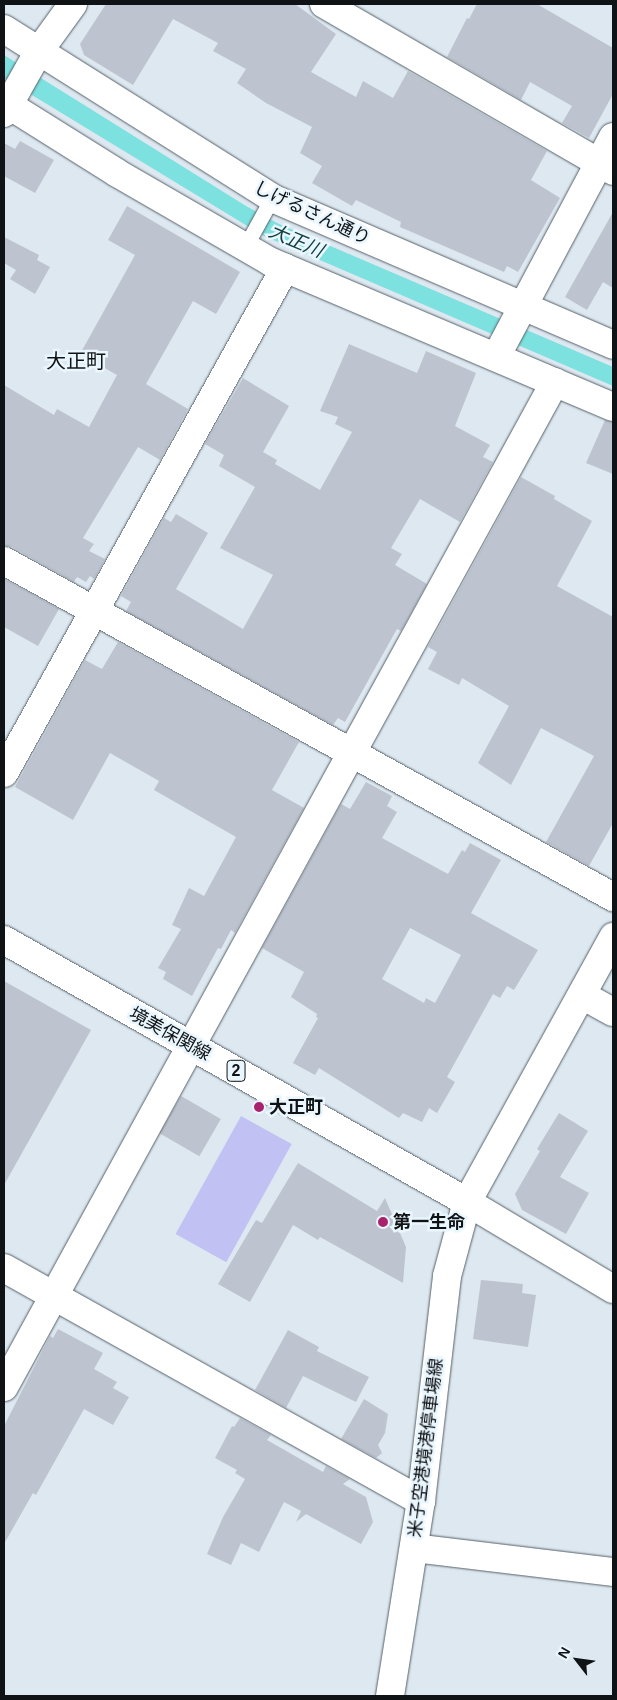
<!DOCTYPE html>
<meta charset="utf-8">
<style>
body{margin:0}
#map{position:relative;width:617px;height:1700px;overflow:hidden;background:#dde8f1;font-family:Arial,"Noto Sans JP",sans-serif}
div>[style]{position:absolute}
.green>*{inset:0;background:#c1c2f3;transform-origin:0 0}
.water>*{inset:0;background:#7ce1df}
.building>*{inset:0;background:#bec4cf;transform-origin:0 0}
.roads{filter:drop-shadow(0 0 1px #566067) drop-shadow(0 0 1px #566067)}
.service>*{height:15px;margin:-7.5px;padding:0 7.5px;transform-origin:7.5px;border-radius:7.5px;background:#fff}
.minor>*{height:28px;margin:-14px;padding:0 14px;transform-origin:14px;border-radius:14px;background:#fff}
.tertiary>*{height:28px;margin:-14px;padding:0 14px;transform-origin:14px;border-radius:14px;background:#fff}
.secondary>*{height:28px;margin:-14px;padding:0 14px;transform-origin:14px;border-radius:14px;background:#fff}
.primary>*{height:28px;margin:-14px;padding:0 14px;transform-origin:14px;border-radius:14px;background:#fff}
.dots>*{width:14px;height:14px;translate:-50% -50%;box-sizing:border-box;border:2px solid #eaf6fe;border-radius:50%}
span{translate:-50% -50%;white-space:nowrap;text-align:center;line-height:1.15;-webkit-text-stroke:5px #eaf6fe;paint-order:stroke}
.shield-label span{padding:1px 4px;background:#eaf6fe;border:1px solid;border-radius:4px;-webkit-text-stroke-width:0}
.shield-label{font-size:16px;color:#0f1316;font-weight:700}
.street-label{font-size:18px;color:#0f1316}
.poi-label{font-size:18px;color:#0f1316;font-weight:700}
.left{translate:0 -50%;text-align:left}
.water-label{font-size:19px;color:#124140;font-style:italic}
.quarter-label{font-size:20px;color:#0f1316}
.frame{position:absolute;inset:0;border:5px solid #0f1316;pointer-events:none}
.north{position:absolute;left:552px;top:1635px;width:50px;height:50px;-webkit-text-stroke:4px #eaf6fe;paint-order:stroke;rotate:300deg;font-size:14px;font-weight:700;line-height:20px;text-align:center;color:#0f1316}
.north::after{content:'';display:block;margin:auto;width:18px;height:22px;background:#0f1316;clip-path:polygon(50% 0,100% 100%,50% 72%,0 100%)}
</style>
<div id="map">
<div class="green">
<i style="left:241px;top:1116px;width:58px;height:135px;rotate:29deg"></i>
</div>
<div class="water">
<i style="clip-path:polygon(4px 55px,246px 206px,279px 224px,613px 367px,613px 386px,264px 236px,4px 78px)"></i>
</div>
<div class="building">
<i style="clip-path:polygon(106px 4px,295px 4px,336px 34px,311px 72px,356px 97px,363px 81px,393px 98px,408px 71px,547px 151px,531px 180px,560px 198px,518px 272px,507px 266px,504px 272px,400px 227px,401px 222px,356px 200px,352px 206px,312px 183px,322px 166px,300px 153px,312px 127px,266px 103px,237px 83px,246px 69px,213px 51px,218px 43px,173px 19px,133px 85px,84px 55px,80px 44px)"></i>
<i style="clip-path:polygon(477px 4px,537px 4px,613px 48px,613px 94px,589px 138px,562px 123px,572px 106px,530px 82px,521px 100px,447px 57px,467px 18px,469px 19px)"></i>
<i style="clip-path:polygon(20px 141px,54px 160px,35px 193px,4px 176px,4px 143px,15px 149px)"></i>
<i style="clip-path:polygon(127px 206px,240px 272px,216px 314px,193px 301px,146px 384px,188px 409px,160px 460px,138px 447px,83px 538px,94px 544px,89px 551px,105px 559px,94px 579px,90px 576px,86px 582px,77px 577px,74px 582px,12px 547px,4px 545px,4px 385px,54px 415px,57px 409px,89px 427px,117px 375px,80px 354px,135px 255px,108px 240px)"></i>
<i style="clip-path:polygon(613px 212px,613px 288px,603px 282px,587px 310px,565px 297px)"></i>
<i style="clip-path:polygon(4px 237px,39px 255px,37px 260px,50px 267px,35px 294px,10px 279px,16px 270px,4px 263px)"></i>
<i style="clip-path:polygon(349px 344px,417px 373px,426px 351px,476px 373px,455px 426px,490px 445px,483px 457px,493px 462px,460px 522px,420px 499px,391px 548px,402px 554px,395px 565px,427px 584px,401px 631px,397px 629px,345px 722px,338px 718px,333px 725px,126px 611px,131px 602px,121px 596px,164px 518px,171px 522px,176px 514px,208px 533px,176px 589px,243px 629px,273px 575px,220px 548px,255px 487px,219px 466px,224px 455px,205px 444px,243px 378px,289px 406px,263px 452px,277px 460px,275px 464px,320px 490px,352px 432px,335px 424px,338px 417px,320px 411px)"></i>
<i style="clip-path:polygon(605px 420px,613px 422px,613px 474px,586px 463px)"></i>
<i style="clip-path:polygon(521px 477px,555px 496px,554px 499px,592px 521px,557px 586px,613px 617px,613px 823px,589px 866px,546px 842px,594px 756px,541px 728px,511px 785px,478px 763px,509px 706px,462px 678px,459px 685px,428px 669px,437px 652px,428px 647px)"></i>
<i style="clip-path:polygon(4px 579px,59px 609px,38px 646px,4px 627px)"></i>
<i style="clip-path:polygon(118px 642px,299px 742px,272px 790px,304px 808px,235px 933px,231px 930px,221px 949px,218px 948px,192px 996px,163px 979px,166px 972px,158px 968px,181px 929px,172px 925px,189px 888px,204px 896px,236px 837px,154px 790px,159px 781px,110px 753px,73px 820px,15px 787px,85px 660px,102px 669px)"></i>
<i style="clip-path:polygon(evenodd,366px 782px,392px 796px,387px 806px,397px 812px,382px 838px,448px 874px,462px 850px,465px 852px,470px 843px,501px 860px,471px 913px,538px 950px,514px 990px,507px 986px,500px 998px,493px 994px,447px 1077px,455px 1082px,437px 1113px,429px 1108px,422px 1122px,403px 1113px,399px 1118px,319px 1068px,315px 1075px,293px 1063px,318px 1018px,316px 1017px,317px 1014px,291px 997px,304px 972px,262px 948px,341px 804px,350px 809px,366px 782px,410px 928px,461px 955px,435px 1003px,426px 998px,424px 1003px,382px 979px,410px 928px)"></i>
<i style="clip-path:polygon(4px 981px,91px 1030px,4px 1185px)"></i>
<i style="left:181px;top:1096px;width:46px;height:43px;rotate:30deg"></i>
<i style="clip-path:polygon(559px 1113px,588px 1131px,560px 1177px,589px 1193px,566px 1234px,522px 1210px,515px 1194px,540px 1151px,537px 1149px)"></i>
<i style="clip-path:polygon(298px 1163px,377px 1211px,385px 1198px,406px 1247px,403px 1283px,320px 1237px,318px 1240px,293px 1225px,250px 1302px,218px 1284px,256px 1220px,262px 1223px)"></i>
<i style="clip-path:polygon(481px 1280px,523px 1284px,522px 1293px,536px 1295px,528px 1347px,473px 1339px)"></i>
<i style="clip-path:polygon(58px 1329px,103px 1353px,94px 1369px,117px 1382px,113px 1388px,129px 1397px,113px 1425px,84px 1409px,36px 1495px,33px 1493px,4px 1544px,4px 1426px,50px 1336px,53px 1338px)"></i>
<i style="clip-path:polygon(288px 1330px,319px 1347px,317px 1351px,369px 1377px,356px 1402px,303px 1376px,286px 1408px,255px 1390px)"></i>
<i style="clip-path:polygon(364px 1399px,388px 1414px,385px 1433px,378px 1445px,382px 1453px,376px 1458px,341px 1439px)"></i>
<i style="clip-path:polygon(240px 1418px,271px 1435px,267px 1440px,323px 1472px,326px 1466px,350px 1479px,343px 1484px,366px 1497px,373px 1522px,361px 1544px,306px 1514px,296px 1522px,301px 1511px,284px 1502px,259px 1552px,241px 1543px,231px 1565px,207px 1554px,223px 1517px,245px 1479px,235px 1473px,237px 1470px,215px 1458px,232px 1426px,234px 1427px)"></i>
</div>
<div class="roads">
<div class="service">
<i style="left:245px;top:247px;width:56px;rotate:-61.1deg"></i>
</div>
<div class="minor">
<i style="left:324px;top:4px;width:334px;rotate:30deg"></i>
<i style="left:4px;top:29px;width:317px;rotate:32.2deg"></i>
<i style="left:272px;top:198px;width:371px;rotate:23.3deg"></i>
<i style="left:4px;top:102px;width:133px;rotate:32.1deg"></i>
<i style="left:117px;top:173px;width:178px;rotate:30deg"></i>
<i style="left:271px;top:262px;width:371px;rotate:23deg"></i>
<i style="left:4px;top:113px;width:71px;rotate:-60.6deg"></i>
<i style="left:39px;top:51px;width:58px;rotate:-54.1deg"></i>
<i style="left:496px;top:357px;width:249px;rotate:-62deg"></i>
<i style="left:4px;top:561px;width:696px;rotate:28.89deg"></i>
<i style="left:4px;top:773px;width:578px;rotate:-60.91deg"></i>
<i style="left:582px;top:995px;width:35px;rotate:29deg"></i>
<i style="left:467px;top:1202px;width:170px;rotate:30.8deg"></i>
<i style="left:4px;top:1268px;width:478px;rotate:29.2deg"></i>
<i style="left:4px;top:1387px;width:1146px;rotate:-61.27deg"></i>
<i style="left:414px;top:1548px;width:200px;rotate:6.9deg"></i>
</div>
<div class="tertiary">
<i style="left:467px;top:1202px;width:303px;rotate:-61.1deg"></i>
</div>
<div class="secondary">
<i style="left:390px;top:1696px;width:197px;rotate:-81deg"></i>
<i style="left:421px;top:1501px;width:226px;rotate:-83.4deg"></i>
<i style="left:447px;top:1276px;width:77px;rotate:-74.9deg"></i>
</div>
<div class="primary">
<i style="left:4px;top:940px;width:532px;rotate:29.5deg"></i>
</div>
</div>
<div class="dots">
<i style="left:259px;top:1107px;background:#a8226c"></i>
<i style="left:383px;top:1222px;background:#a8226c"></i>
</div>
<div class="shield-label">
<span style="left:236px;top:1071px">2</span>
</div>
<div class="street-label">
<span style="left:312px;top:213px;rotate:25deg">しげるさん通り</span>
<span style="left:170px;top:1034px;rotate:29deg">境美保関線</span>
<span style="left:426px;top:1448px;rotate:-83deg">米子空港境港停車場線</span>
</div>
<div class="poi-label">
<span class="left" style="left:269px;top:1107px">大正町</span>
<span class="left" style="left:393px;top:1222px">第一生命</span>
</div>
<div class="water-label">
<span style="left:296px;top:241px;rotate:23deg">大正川</span>
</div>
<div class="quarter-label">
<span style="left:76px;top:361px">大正町</span>
</div>
<div class="frame"></div>
<div class="north">N</div>
</div>
